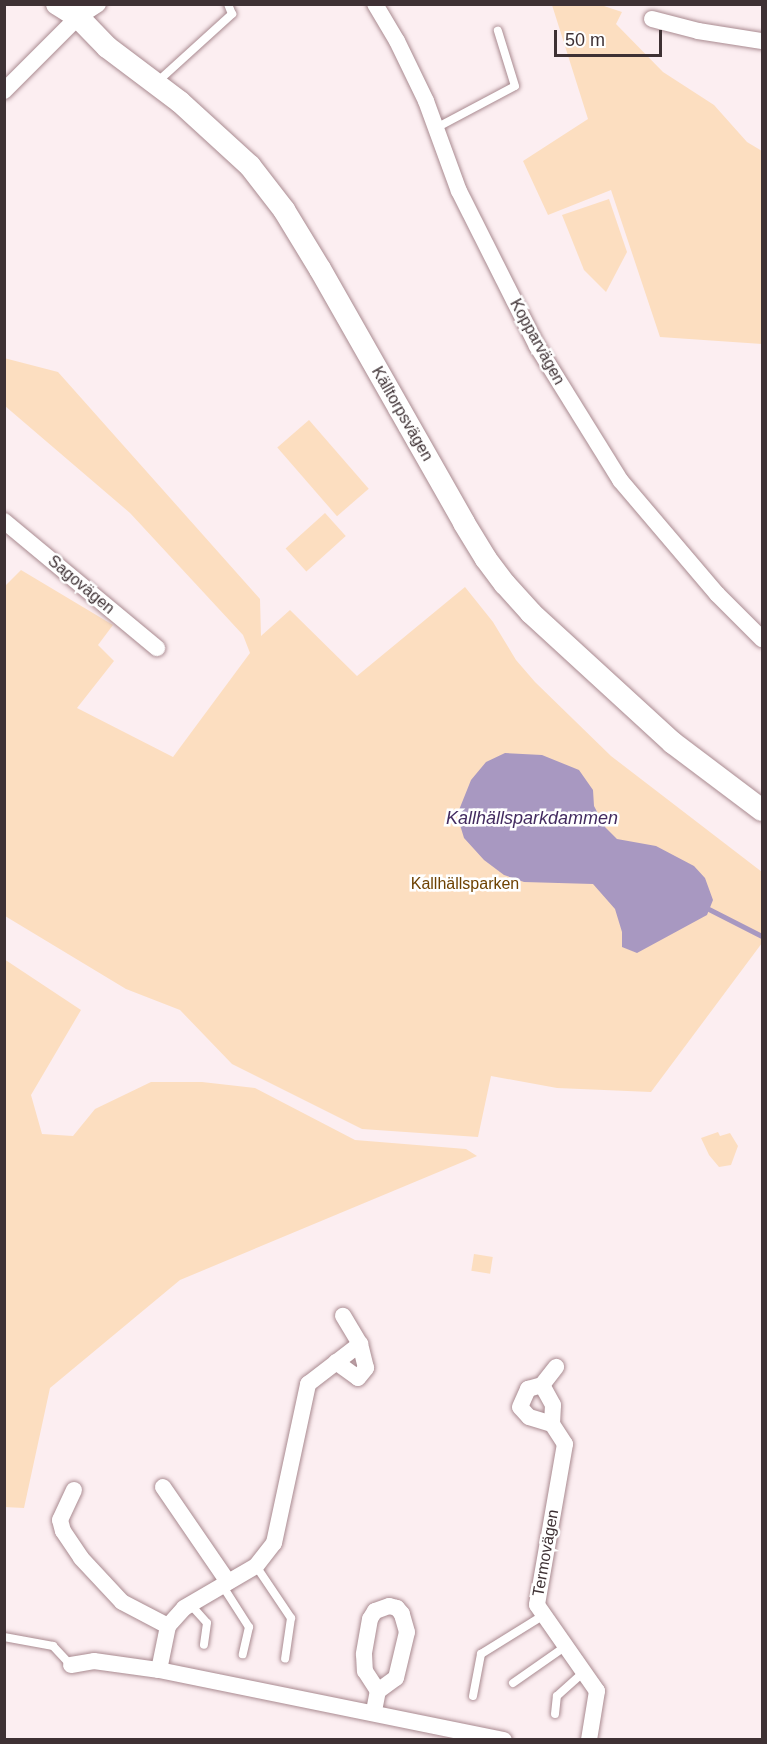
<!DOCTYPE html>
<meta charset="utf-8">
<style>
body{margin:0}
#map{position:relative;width:767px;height:1744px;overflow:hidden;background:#fceef1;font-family:Arial,sans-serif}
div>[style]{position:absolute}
.green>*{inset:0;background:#fcdec0;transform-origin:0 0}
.water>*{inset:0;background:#a898c1}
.stream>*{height:4.5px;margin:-2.25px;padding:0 2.25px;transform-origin:2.25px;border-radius:2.25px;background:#a898c1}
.roads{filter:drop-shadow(0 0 2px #a98a90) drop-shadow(0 0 2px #a98a90)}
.lane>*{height:8px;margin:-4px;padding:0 4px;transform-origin:4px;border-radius:4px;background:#fff}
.street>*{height:16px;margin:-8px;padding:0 8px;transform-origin:8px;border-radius:8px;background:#fff}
.secondary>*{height:22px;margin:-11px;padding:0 11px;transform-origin:11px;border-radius:11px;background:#fff}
span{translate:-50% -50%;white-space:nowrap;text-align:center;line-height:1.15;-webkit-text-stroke:5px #fff;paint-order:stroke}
.street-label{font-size:16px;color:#3e3134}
.park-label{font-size:16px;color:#6e4202}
.water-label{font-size:18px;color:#432b60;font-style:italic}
.frame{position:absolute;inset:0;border:6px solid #3e3134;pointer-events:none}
.scale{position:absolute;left:554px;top:30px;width:108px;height:27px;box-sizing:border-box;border:3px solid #3e3134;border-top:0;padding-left:8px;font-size:18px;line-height:21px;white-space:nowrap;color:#3e3134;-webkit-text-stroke:4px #fff;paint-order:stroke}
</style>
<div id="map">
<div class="green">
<i style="clip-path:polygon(552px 5px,601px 5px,622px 12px,616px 24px,663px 72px,714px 105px,747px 142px,762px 151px,762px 344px,660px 337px,611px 190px,548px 215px,523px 161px,588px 119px)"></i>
<i style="clip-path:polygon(609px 199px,627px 252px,606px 292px,584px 270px,562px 215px)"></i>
<i style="clip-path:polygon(4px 358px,58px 372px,260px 599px,261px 636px,290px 610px,357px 676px,465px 587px,493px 622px,516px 660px,535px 682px,611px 756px,762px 872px,762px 943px,651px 1092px,557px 1088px,491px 1076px,478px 1137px,362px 1129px,232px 1064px,180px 1010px,126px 989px,5px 916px,5px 586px,21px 570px,113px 625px,98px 645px,114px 661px,77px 708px,173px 757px,250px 653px,243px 635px,130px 513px,5px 406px)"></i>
<i style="left:309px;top:420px;width:91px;height:42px;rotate:49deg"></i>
<i style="left:325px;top:513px;width:31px;height:53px;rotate:48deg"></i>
<i style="clip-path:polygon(4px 959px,81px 1010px,31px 1095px,42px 1134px,73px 1136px,95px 1109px,151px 1082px,202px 1082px,255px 1088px,355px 1140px,466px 1149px,477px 1156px,180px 1280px,50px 1388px,24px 1508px,4px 1507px)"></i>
<i style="clip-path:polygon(718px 1132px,720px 1136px,730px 1133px,738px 1146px,731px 1165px,719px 1167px,709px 1155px,701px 1138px)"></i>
<i style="left:474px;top:1254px;width:19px;height:17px;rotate:9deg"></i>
</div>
<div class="water">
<i style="clip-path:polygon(505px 753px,542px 755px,579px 770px,593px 790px,594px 806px,605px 827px,617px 839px,656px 846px,694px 866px,705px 878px,713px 900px,707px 915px,637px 953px,622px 947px,622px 932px,615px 909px,593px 884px,524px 882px,504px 875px,484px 860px,464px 838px,457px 815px,471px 780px,486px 762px)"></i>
</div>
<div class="stream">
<i style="left:709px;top:909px;width:59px;rotate:27deg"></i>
</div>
<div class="roads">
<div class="lane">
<i style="left:156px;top:83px;width:103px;rotate:-42.2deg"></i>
<i style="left:232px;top:14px;width:11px;rotate:-112deg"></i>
<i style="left:436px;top:128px;width:89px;rotate:-28deg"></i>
<i style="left:515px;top:86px;width:58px;rotate:-107.2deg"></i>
<i style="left:256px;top:1566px;width:63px;rotate:56.1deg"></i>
<i style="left:291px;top:1618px;width:41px;rotate:98.3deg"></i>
<i style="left:222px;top:1585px;width:50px;rotate:57.3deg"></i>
<i style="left:249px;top:1627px;width:28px;rotate:103deg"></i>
<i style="left:190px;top:1604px;width:25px;rotate:48deg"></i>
<i style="left:207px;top:1623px;width:22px;rotate:98deg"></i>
<i style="left:4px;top:1637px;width:50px;rotate:10.4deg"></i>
<i style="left:53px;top:1646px;width:26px;rotate:47deg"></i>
<i style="left:513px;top:1683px;width:65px;rotate:-34.9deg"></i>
<i style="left:473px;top:1696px;width:43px;rotate:-79.2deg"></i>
<i style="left:481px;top:1654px;width:74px;rotate:-31.8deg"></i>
<i style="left:555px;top:1714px;width:18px;rotate:-84deg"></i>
<i style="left:557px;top:1696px;width:36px;rotate:-42deg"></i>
</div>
<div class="street">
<i style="left:375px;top:4px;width:43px;rotate:59.3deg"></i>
<i style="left:397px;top:41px;width:67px;rotate:64.2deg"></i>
<i style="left:426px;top:101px;width:96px;rotate:69.9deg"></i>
<i style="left:459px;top:191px;width:174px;rotate:63.3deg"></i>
<i style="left:537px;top:346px;width:158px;rotate:58.2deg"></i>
<i style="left:620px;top:480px;width:150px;rotate:49.6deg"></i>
<i style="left:717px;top:594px;width:64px;rotate:45deg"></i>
<i style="left:652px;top:19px;width:48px;rotate:14.6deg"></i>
<i style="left:698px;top:31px;width:65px;rotate:8.9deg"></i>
<i style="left:4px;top:91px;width:105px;rotate:-45deg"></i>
<i style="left:78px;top:17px;width:24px;rotate:-33deg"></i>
<i style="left:4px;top:521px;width:199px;rotate:39.7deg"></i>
<i style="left:336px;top:1362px;width:27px;rotate:36deg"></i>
<i style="left:358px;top:1378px;width:13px;rotate:-51deg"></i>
<i style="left:366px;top:1368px;width:25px;rotate:-104deg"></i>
<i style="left:542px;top:1385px;width:23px;rotate:-52deg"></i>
<i style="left:552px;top:1424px;width:24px;rotate:-163deg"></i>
<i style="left:529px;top:1417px;width:13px;rotate:-132deg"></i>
<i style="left:520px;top:1407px;width:20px;rotate:-66deg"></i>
<i style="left:528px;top:1389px;width:15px;rotate:-16deg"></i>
<i style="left:542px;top:1385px;width:23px;rotate:61deg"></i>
<i style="left:553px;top:1405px;width:19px;rotate:93deg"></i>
<i style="left:552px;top:1424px;width:24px;rotate:57deg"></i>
<i style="left:565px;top:1444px;width:163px;rotate:99.9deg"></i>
<i style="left:537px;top:1605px;width:105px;rotate:55.1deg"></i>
<i style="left:597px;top:1691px;width:50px;rotate:99.3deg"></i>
<i style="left:163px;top:1487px;width:115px;rotate:55.6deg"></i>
<i style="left:74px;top:1490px;width:33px;rotate:115deg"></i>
<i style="left:60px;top:1520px;width:11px;rotate:75deg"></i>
<i style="left:63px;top:1531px;width:32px;rotate:56deg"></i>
<i style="left:81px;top:1558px;width:60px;rotate:47deg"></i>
<i style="left:122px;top:1602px;width:52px;rotate:27.6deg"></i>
<i style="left:71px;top:1665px;width:23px;rotate:-10deg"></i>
<i style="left:94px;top:1661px;width:66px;rotate:7.9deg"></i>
<i style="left:159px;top:1670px;width:352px;rotate:11.5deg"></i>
<i style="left:159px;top:1670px;width:45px;rotate:-78.4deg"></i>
<i style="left:168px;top:1626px;width:24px;rotate:-48deg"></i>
<i style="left:184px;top:1608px;width:83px;rotate:-30.3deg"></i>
<i style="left:256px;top:1566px;width:29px;rotate:-52deg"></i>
<i style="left:274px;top:1543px;width:163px;rotate:-77.9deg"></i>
<i style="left:308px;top:1384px;width:66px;rotate:-37.6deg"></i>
<i style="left:360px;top:1344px;width:33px;rotate:-121deg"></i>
<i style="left:374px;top:1711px;width:20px;rotate:-79deg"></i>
<i style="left:378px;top:1691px;width:22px;rotate:-36deg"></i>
<i style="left:396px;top:1678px;width:47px;rotate:-76.6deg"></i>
<i style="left:407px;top:1632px;width:19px;rotate:-106deg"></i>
<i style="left:402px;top:1614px;width:8px;rotate:-130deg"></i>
<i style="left:397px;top:1608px;width:8px;rotate:-166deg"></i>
<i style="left:389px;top:1606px;width:15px;rotate:160deg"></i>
<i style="left:375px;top:1611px;width:9px;rotate:122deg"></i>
<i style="left:370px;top:1619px;width:36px;rotate:100deg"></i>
<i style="left:364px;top:1654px;width:17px;rotate:87deg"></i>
<i style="left:365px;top:1671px;width:24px;rotate:57deg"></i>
</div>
<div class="secondary">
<i style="left:57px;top:4px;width:25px;rotate:32deg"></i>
<i style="left:78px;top:17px;width:42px;rotate:46deg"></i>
<i style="left:107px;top:47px;width:91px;rotate:37deg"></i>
<i style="left:180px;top:102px;width:95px;rotate:42.4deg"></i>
<i style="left:250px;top:166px;width:56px;rotate:52.3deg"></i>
<i style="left:284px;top:210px;width:69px;rotate:58.6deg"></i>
<i style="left:320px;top:269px;width:292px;rotate:60.4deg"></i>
<i style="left:464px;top:523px;width:42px;rotate:58.6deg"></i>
<i style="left:486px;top:559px;width:31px;rotate:53deg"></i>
<i style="left:505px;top:584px;width:39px;rotate:48deg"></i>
<i style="left:531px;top:613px;width:193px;rotate:42.5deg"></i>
<i style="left:673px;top:743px;width:111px;rotate:37deg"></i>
</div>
</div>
<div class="street-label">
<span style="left:537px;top:342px;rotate:61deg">Kopparvägen</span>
<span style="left:402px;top:414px;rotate:60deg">Källtorpsvägen</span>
<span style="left:81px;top:585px;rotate:40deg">Sagovägen</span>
<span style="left:546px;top:1553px;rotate:-80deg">Termovägen</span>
</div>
<div class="park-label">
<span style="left:465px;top:884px">Kallhällsparken</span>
</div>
<div class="water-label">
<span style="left:532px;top:818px">Kallhällsparkdammen</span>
</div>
<div class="frame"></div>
<div class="scale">50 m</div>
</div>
